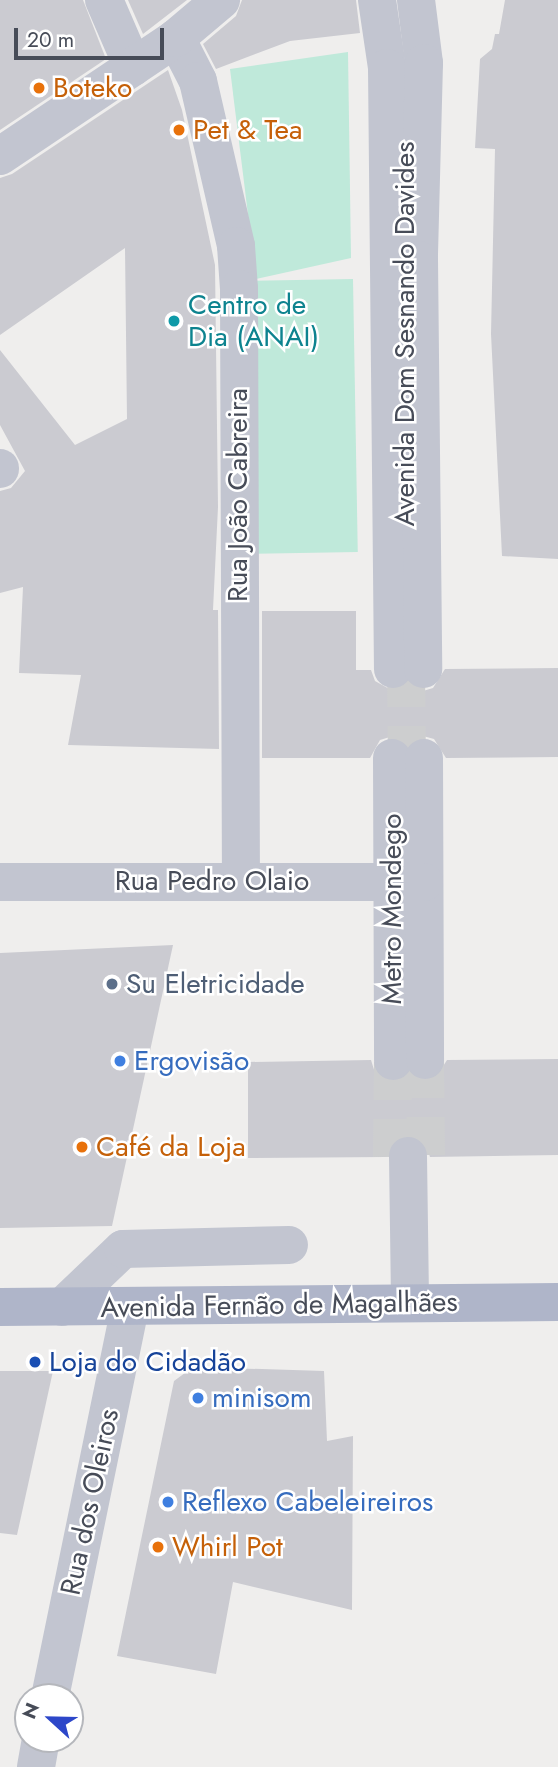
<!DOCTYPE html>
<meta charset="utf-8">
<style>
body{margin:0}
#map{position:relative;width:558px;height:1767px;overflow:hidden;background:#efeeed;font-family:Jost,sans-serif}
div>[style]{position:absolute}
.green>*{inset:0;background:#bfe9da;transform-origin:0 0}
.building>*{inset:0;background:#cbcbd1}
.minor-tunnel>*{height:38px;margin-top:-19px;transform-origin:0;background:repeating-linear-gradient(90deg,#cdcecf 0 38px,transparent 0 57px)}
.minor>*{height:38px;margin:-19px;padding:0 19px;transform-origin:19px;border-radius:19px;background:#c2c5d0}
.major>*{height:38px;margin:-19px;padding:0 19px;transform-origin:19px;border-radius:19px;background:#afb5c9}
.dots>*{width:19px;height:19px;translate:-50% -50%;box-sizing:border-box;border:4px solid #fff;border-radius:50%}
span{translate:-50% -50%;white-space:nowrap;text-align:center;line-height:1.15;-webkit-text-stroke:5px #fff;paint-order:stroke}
.food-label{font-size:28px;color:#c56008}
.left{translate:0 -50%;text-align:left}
.culture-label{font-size:28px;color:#0d838f}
.street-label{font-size:28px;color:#474c58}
.service-label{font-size:28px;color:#4e5e75}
.shop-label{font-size:28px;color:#366cbe}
.transit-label{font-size:28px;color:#164399}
.north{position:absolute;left:14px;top:1683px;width:70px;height:70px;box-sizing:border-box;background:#fff;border:2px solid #b5b7bc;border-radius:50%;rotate:292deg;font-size:19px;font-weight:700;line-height:28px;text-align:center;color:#474c58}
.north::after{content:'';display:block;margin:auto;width:24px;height:32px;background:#2d47c9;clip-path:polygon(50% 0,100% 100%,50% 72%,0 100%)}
.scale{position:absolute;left:14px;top:28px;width:150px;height:32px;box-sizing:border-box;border:4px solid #474c58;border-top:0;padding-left:9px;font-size:21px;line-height:24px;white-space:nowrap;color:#474c58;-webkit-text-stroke:5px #fff;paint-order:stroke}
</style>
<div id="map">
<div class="green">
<i style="clip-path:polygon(348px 52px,351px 258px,256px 279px,230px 69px)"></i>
<i style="left:353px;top:279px;width:273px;height:102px;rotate:89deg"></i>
</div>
<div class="building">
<i style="clip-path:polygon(0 0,83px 0,106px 59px,0 130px)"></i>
<i style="clip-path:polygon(128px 0,187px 0,143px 34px)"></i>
<i style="clip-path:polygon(242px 0,356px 0,360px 33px,290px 41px,216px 69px,203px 44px,236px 16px)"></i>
<i style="clip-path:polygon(505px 0,558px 0,558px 559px,502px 556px,491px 334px,495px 149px,475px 148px,480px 59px,492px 49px,495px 34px,499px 34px)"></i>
<i style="clip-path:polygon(168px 70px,182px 110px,215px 265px,218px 507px,213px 610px,218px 610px,219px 749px,68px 745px,81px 675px,19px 673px,23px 587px,0 593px,0 491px,11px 488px,25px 471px,0 425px,0 350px,75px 445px,127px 419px,125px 248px,0 335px,0 178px,12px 174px)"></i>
<i style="clip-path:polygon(262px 611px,356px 611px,356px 670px,371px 670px,375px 681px,393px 691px,408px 684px,423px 691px,433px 688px,445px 669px,558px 668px,558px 757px,446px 758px,434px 739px,423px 736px,408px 744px,393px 736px,380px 740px,370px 758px,262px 758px)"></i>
<i style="clip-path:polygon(173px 945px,112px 1226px,0 1228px,0 953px)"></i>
<i style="clip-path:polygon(558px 1059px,558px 1155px,430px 1157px,426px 1144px,408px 1134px,396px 1138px,386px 1157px,248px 1158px,248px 1062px,371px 1060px,375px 1073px,392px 1083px,410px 1074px,424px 1082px,435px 1079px,447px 1060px)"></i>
<i style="clip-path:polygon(193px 1367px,324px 1371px,327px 1441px,353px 1436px,352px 1610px,233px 1582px,216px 1674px,117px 1656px,174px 1381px)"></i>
<i style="clip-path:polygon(0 1371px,53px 1371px,17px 1535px,0 1533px)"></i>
</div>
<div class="minor-tunnel">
<i style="left:406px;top:669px;width:89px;rotate:89.4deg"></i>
<i style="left:425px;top:1060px;width:97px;rotate:89.4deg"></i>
<i style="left:392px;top:1157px;width:96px;rotate:-89.4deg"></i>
</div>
<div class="minor">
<i style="left:104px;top:0;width:73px;rotate:66.6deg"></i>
<i style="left:377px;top:0;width:69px;rotate:81.6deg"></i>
<i style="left:387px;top:68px;width:601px;rotate:89.43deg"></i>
<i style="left:416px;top:0;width:64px;rotate:82.8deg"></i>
<i style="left:424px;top:63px;width:197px;rotate:91.5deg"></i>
<i style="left:419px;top:260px;width:409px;rotate:89.4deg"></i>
<i style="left:176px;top:38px;width:48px;rotate:62.9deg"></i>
<i style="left:198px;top:81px;width:169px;rotate:77deg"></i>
<i style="left:236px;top:246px;width:43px;rotate:86deg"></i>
<i style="left:239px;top:289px;width:590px;rotate:89.81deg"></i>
<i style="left:0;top:156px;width:212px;rotate:-33.8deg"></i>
<i style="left:176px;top:38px;width:59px;rotate:-40.2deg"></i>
<i style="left:0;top:468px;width:1px;rotate:90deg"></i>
<i style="left:392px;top:758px;width:303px;rotate:89.8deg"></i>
<i style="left:424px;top:758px;width:302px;rotate:89.8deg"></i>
<i style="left:0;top:882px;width:424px"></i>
<i style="left:408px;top:1156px;width:147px;rotate:89.2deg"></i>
<i style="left:62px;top:1307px;width:84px;rotate:-43.6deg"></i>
<i style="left:123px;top:1249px;width:166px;rotate:-1.4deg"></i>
<i style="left:50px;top:1697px;width:399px;rotate:-78.4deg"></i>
<i style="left:36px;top:1767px;width:28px;rotate:-80deg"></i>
</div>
<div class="major">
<i style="left:0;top:1307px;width:558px;rotate:-0.51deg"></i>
</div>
<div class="dots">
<i style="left:39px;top:88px;background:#e8710a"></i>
<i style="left:179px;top:130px;background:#e8710a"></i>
<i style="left:174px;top:321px;background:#0f9aa8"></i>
<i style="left:112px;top:984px;background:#5c6f8a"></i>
<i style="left:120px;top:1061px;background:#3f7fe0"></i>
<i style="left:82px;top:1147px;background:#e8710a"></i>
<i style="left:35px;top:1362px;background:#1a4fb4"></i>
<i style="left:198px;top:1398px;background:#3f7fe0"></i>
<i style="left:168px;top:1502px;background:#3f7fe0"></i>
<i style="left:158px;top:1547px;background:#e8710a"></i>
</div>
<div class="food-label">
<span class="left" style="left:53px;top:88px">Boteko</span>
<span class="left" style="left:193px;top:130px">Pet &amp; Tea</span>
<span class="left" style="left:96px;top:1147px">Café da Loja</span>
<span class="left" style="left:172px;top:1547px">Whirl Pot</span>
</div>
<div class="culture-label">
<span class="left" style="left:188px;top:321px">Centro de<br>Dia (ANAI)</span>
</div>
<div class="street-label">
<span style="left:405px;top:334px;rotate:-90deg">Avenida Dom Sesnando Davides</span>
<span style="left:238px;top:495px;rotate:-90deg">Rua João Cabreira</span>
<span style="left:212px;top:881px">Rua Pedro Olaio</span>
<span style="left:392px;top:909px;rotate:-90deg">Metro Mondego</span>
<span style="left:279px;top:1305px;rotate:-1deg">Avenida Fernão de Magalhães</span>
<span style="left:90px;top:1502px;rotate:-78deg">Rua dos Oleiros</span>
</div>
<div class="service-label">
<span class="left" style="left:126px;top:984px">Su Eletricidade</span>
</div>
<div class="shop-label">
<span class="left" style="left:134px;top:1061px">Ergovisão</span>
<span class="left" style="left:212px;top:1398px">minisom</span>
<span class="left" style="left:182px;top:1502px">Reflexo Cabeleireiros</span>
</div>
<div class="transit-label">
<span class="left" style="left:49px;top:1362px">Loja do Cidadão</span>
</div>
<div class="north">N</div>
<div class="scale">20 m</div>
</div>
